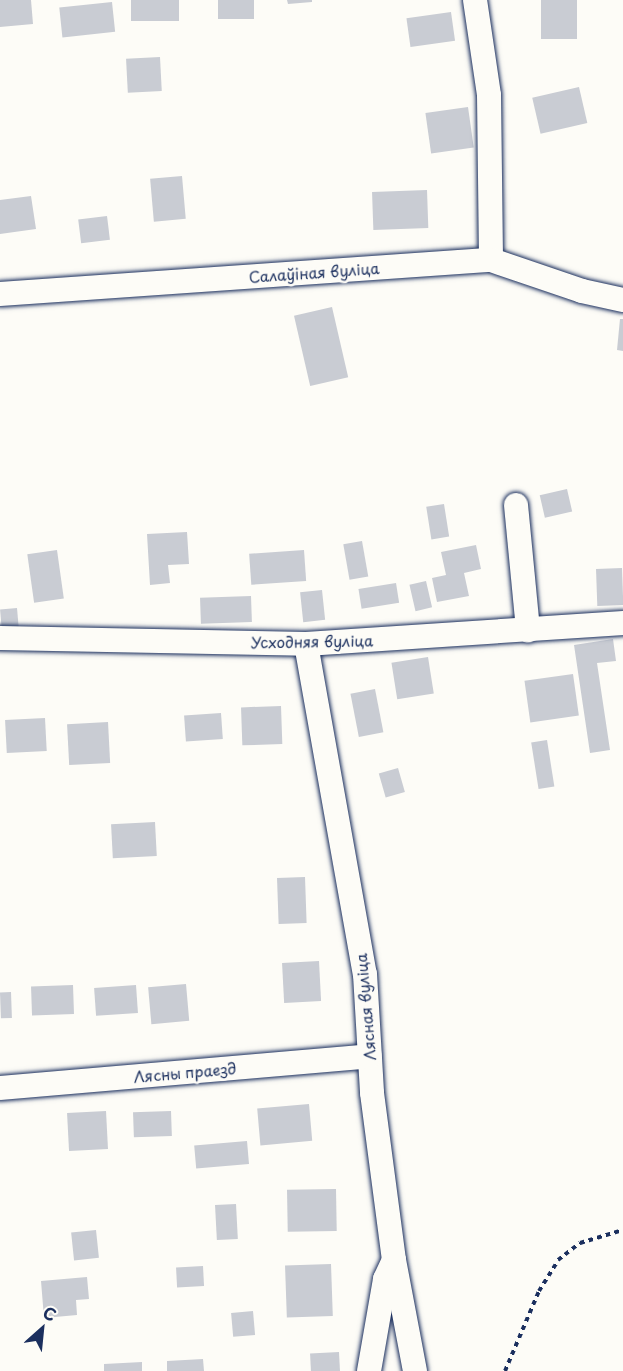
<!DOCTYPE html>
<meta charset="utf-8">
<style>
body{margin:0}
#map{position:relative;width:623px;height:1371px;overflow:hidden;background:#fdfcf7;font-family:"Playpen Sans",sans-serif}
div>[style]{position:absolute}
.building>*{inset:0;background:#c9ccd3;transform-origin:0 0}
.path>*{height:4px;margin-top:-2px;transform-origin:0;background:repeating-linear-gradient(90deg,#1b2f5e 0 4.5px,transparent 0 9px)}
.roads{filter:drop-shadow(0 0 2px #1b2f5e) drop-shadow(0 0 2px #1b2f5e)}
.minor>*{height:24px;margin:-12px;padding:0 12px;transform-origin:12px;border-radius:12px;background:#fdfcf7}
span{translate:-50% -50%;white-space:nowrap;text-align:center;line-height:1.15;-webkit-text-stroke:5px #fdfcf7;paint-order:stroke}
.street-label{font-size:15px;color:#1b2f5e}
.north{position:absolute;left:12px;top:1299px;width:60px;height:60px;-webkit-text-stroke:4px #fdfcf7;paint-order:stroke;rotate:27deg;font-size:16px;font-weight:700;line-height:24px;text-align:center;color:#1b2f5e}
.north::after{content:'';display:block;margin:auto;width:21px;height:27px;background:#1b2f5e;clip-path:polygon(50% 0,100% 100%,50% 72%,0 100%)}
</style>
<div id="map">
<div class="building">
<i style="clip-path:polygon(0 0,31px 0,33px 24px,0 27px)"></i>
<i style="left:131px;top:0;width:48px;height:21px"></i>
<i style="left:218px;top:0;width:36px;height:19px"></i>
<i style="clip-path:polygon(287px 0,312px 0,312px 2px,288px 4px)"></i>
<i style="left:541px;top:0;width:36px;height:39px"></i>
<i style="left:112px;top:2px;width:30px;height:53px;rotate:84deg"></i>
<i style="left:451px;top:12px;width:29px;height:45px;rotate:82deg"></i>
<i style="left:160px;top:57px;width:34px;height:34px;rotate:87deg"></i>
<i style="left:579px;top:87px;width:37px;height:48px;rotate:77deg"></i>
<i style="left:468px;top:107px;width:41px;height:43px;rotate:82deg"></i>
<i style="left:182px;top:176px;width:43px;height:32px;rotate:85deg"></i>
<i style="left:427px;top:190px;width:38px;height:55px;rotate:88deg"></i>
<i style="clip-path:polygon(31px 196px,36px 229px,0 234px,0 200px)"></i>
<i style="left:107px;top:216px;width:24px;height:29px;rotate:83deg"></i>
<i style="left:332px;top:307px;width:72px;height:39px;rotate:77deg"></i>
<i style="clip-path:polygon(620px 319px,623px 319px,623px 351px,617px 350px)"></i>
<i style="left:567px;top:489px;width:23px;height:28px;rotate:77deg"></i>
<i style="left:444px;top:504px;width:33px;height:18px;rotate:81deg"></i>
<i style="clip-path:polygon(187px 532px,189px 564px,168px 565px,170px 583px,150px 585px,147px 534px)"></i>
<i style="left:362px;top:541px;width:36px;height:19px;rotate:80deg"></i>
<i style="clip-path:polygon(476px 545px,481px 569px,464px 573px,469px 596px,437px 602px,432px 578px,446px 575px,441px 552px)"></i>
<i style="left:57px;top:550px;width:49px;height:30px;rotate:82deg"></i>
<i style="left:304px;top:550px;width:31px;height:55px;rotate:86deg"></i>
<i style="left:622px;top:568px;width:37px;height:26px;rotate:88deg"></i>
<i style="left:426px;top:581px;width:27px;height:17px;rotate:77deg"></i>
<i style="left:396px;top:583px;width:20px;height:38px;rotate:81deg"></i>
<i style="left:322px;top:590px;width:30px;height:22px;rotate:84deg"></i>
<i style="left:251px;top:596px;width:26px;height:51px;rotate:88deg"></i>
<i style="left:17px;top:608px;width:24px;height:17px;rotate:85deg"></i>
<i style="clip-path:polygon(613px 639px,616px 661px,597px 663px,610px 750px,590px 753px,574px 645px)"></i>
<i style="left:428px;top:657px;width:37px;height:37px;rotate:81deg"></i>
<i style="left:573px;top:674px;width:42px;height:49px;rotate:82deg"></i>
<i style="left:375px;top:689px;width:44px;height:25px;rotate:79deg"></i>
<i style="left:281px;top:706px;width:38px;height:40px;rotate:88deg"></i>
<i style="left:221px;top:713px;width:26px;height:37px;rotate:86deg"></i>
<i style="left:45px;top:718px;width:33px;height:40px;rotate:87deg"></i>
<i style="left:108px;top:722px;width:41px;height:41px;rotate:87deg"></i>
<i style="left:547px;top:740px;width:47px;height:16px;rotate:81deg"></i>
<i style="left:398px;top:768px;width:25px;height:20px;rotate:74deg"></i>
<i style="left:155px;top:822px;width:34px;height:44px;rotate:87deg"></i>
<i style="left:305px;top:877px;width:46px;height:28px;rotate:88deg"></i>
<i style="left:319px;top:961px;width:40px;height:37px;rotate:87deg"></i>
<i style="left:186px;top:984px;width:37px;height:38px;rotate:85deg"></i>
<i style="left:73px;top:985px;width:29px;height:42px;rotate:88deg"></i>
<i style="left:136px;top:985px;width:28px;height:42px;rotate:86deg"></i>
<i style="left:11px;top:992px;width:26px;height:11px;rotate:88deg"></i>
<i style="left:309px;top:1104px;width:37px;height:52px;rotate:85deg"></i>
<i style="left:106px;top:1111px;width:38px;height:39px;rotate:87deg"></i>
<i style="left:171px;top:1111px;width:25px;height:38px;rotate:88deg"></i>
<i style="left:247px;top:1141px;width:23px;height:53px;rotate:85deg"></i>
<i style="left:336px;top:1189px;width:42px;height:49px;rotate:89deg"></i>
<i style="left:236px;top:1204px;width:35px;height:21px;rotate:87deg"></i>
<i style="left:96px;top:1230px;width:28px;height:25px;rotate:84deg"></i>
<i style="left:331px;top:1264px;width:52px;height:46px;rotate:88deg"></i>
<i style="left:203px;top:1266px;width:20px;height:27px;rotate:87deg"></i>
<i style="clip-path:polygon(87px 1277px,89px 1299px,76px 1300px,77px 1315px,44px 1318px,41px 1281px)"></i>
<i style="left:253px;top:1311px;width:24px;height:22px;rotate:85deg"></i>
<i style="left:339px;top:1352px;width:19px;height:29px;rotate:87deg"></i>
<i style="clip-path:polygon(203px 1359px,204px 1371px,167px 1371px,167px 1361px)"></i>
<i style="clip-path:polygon(142px 1362px,142px 1371px,104px 1371px,104px 1364px)"></i>
</div>
<div class="path">
<i style="left:505px;top:1371px;width:87px;rotate:-67deg"></i>
<i style="left:539px;top:1291px;width:36px;rotate:-58deg"></i>
<i style="left:558px;top:1260px;width:28px;rotate:-38deg"></i>
<i style="left:580px;top:1243px;width:45px;rotate:-16.8deg"></i>
</div>
<div class="roads">
<div class="minor">
<i style="left:475px;top:0;width:96px;rotate:81.6deg"></i>
<i style="left:489px;top:95px;width:165px;rotate:89.3deg"></i>
<i style="left:0;top:294px;width:492px;rotate:-4deg"></i>
<i style="left:491px;top:260px;width:96px;rotate:18.8deg"></i>
<i style="left:582px;top:291px;width:42px;rotate:12.4deg"></i>
<i style="left:516px;top:505px;width:126px;rotate:84.5deg"></i>
<i style="left:0;top:638px;width:306px;rotate:1.1deg"></i>
<i style="left:306px;top:644px;width:318px;rotate:-3.8deg"></i>
<i style="left:306px;top:644px;width:335px;rotate:79.9deg"></i>
<i style="left:365px;top:974px;width:119px;rotate:86.6deg"></i>
<i style="left:372px;top:1093px;width:168px;rotate:82.5deg"></i>
<i style="left:394px;top:1260px;width:113px;rotate:79.3deg"></i>
<i style="left:0;top:1088px;width:371px;rotate:-4.9deg"></i>
<i style="left:369px;top:1371px;width:93px;rotate:-80.1deg"></i>
<i style="left:385px;top:1279px;width:21px;rotate:-65deg"></i>
</div>
</div>
<div class="street-label">
<span style="left:314px;top:272px;rotate:-4deg">Салаўіная вуліца</span>
<span style="left:312px;top:641px;rotate:-1deg">Усходняя вуліца</span>
<span style="left:365px;top:1007px;rotate:-95deg">Лясная вуліца</span>
<span style="left:185px;top:1072px;rotate:-5deg">Лясны праезд</span>
</div>
<div class="north">С</div>
</div>
